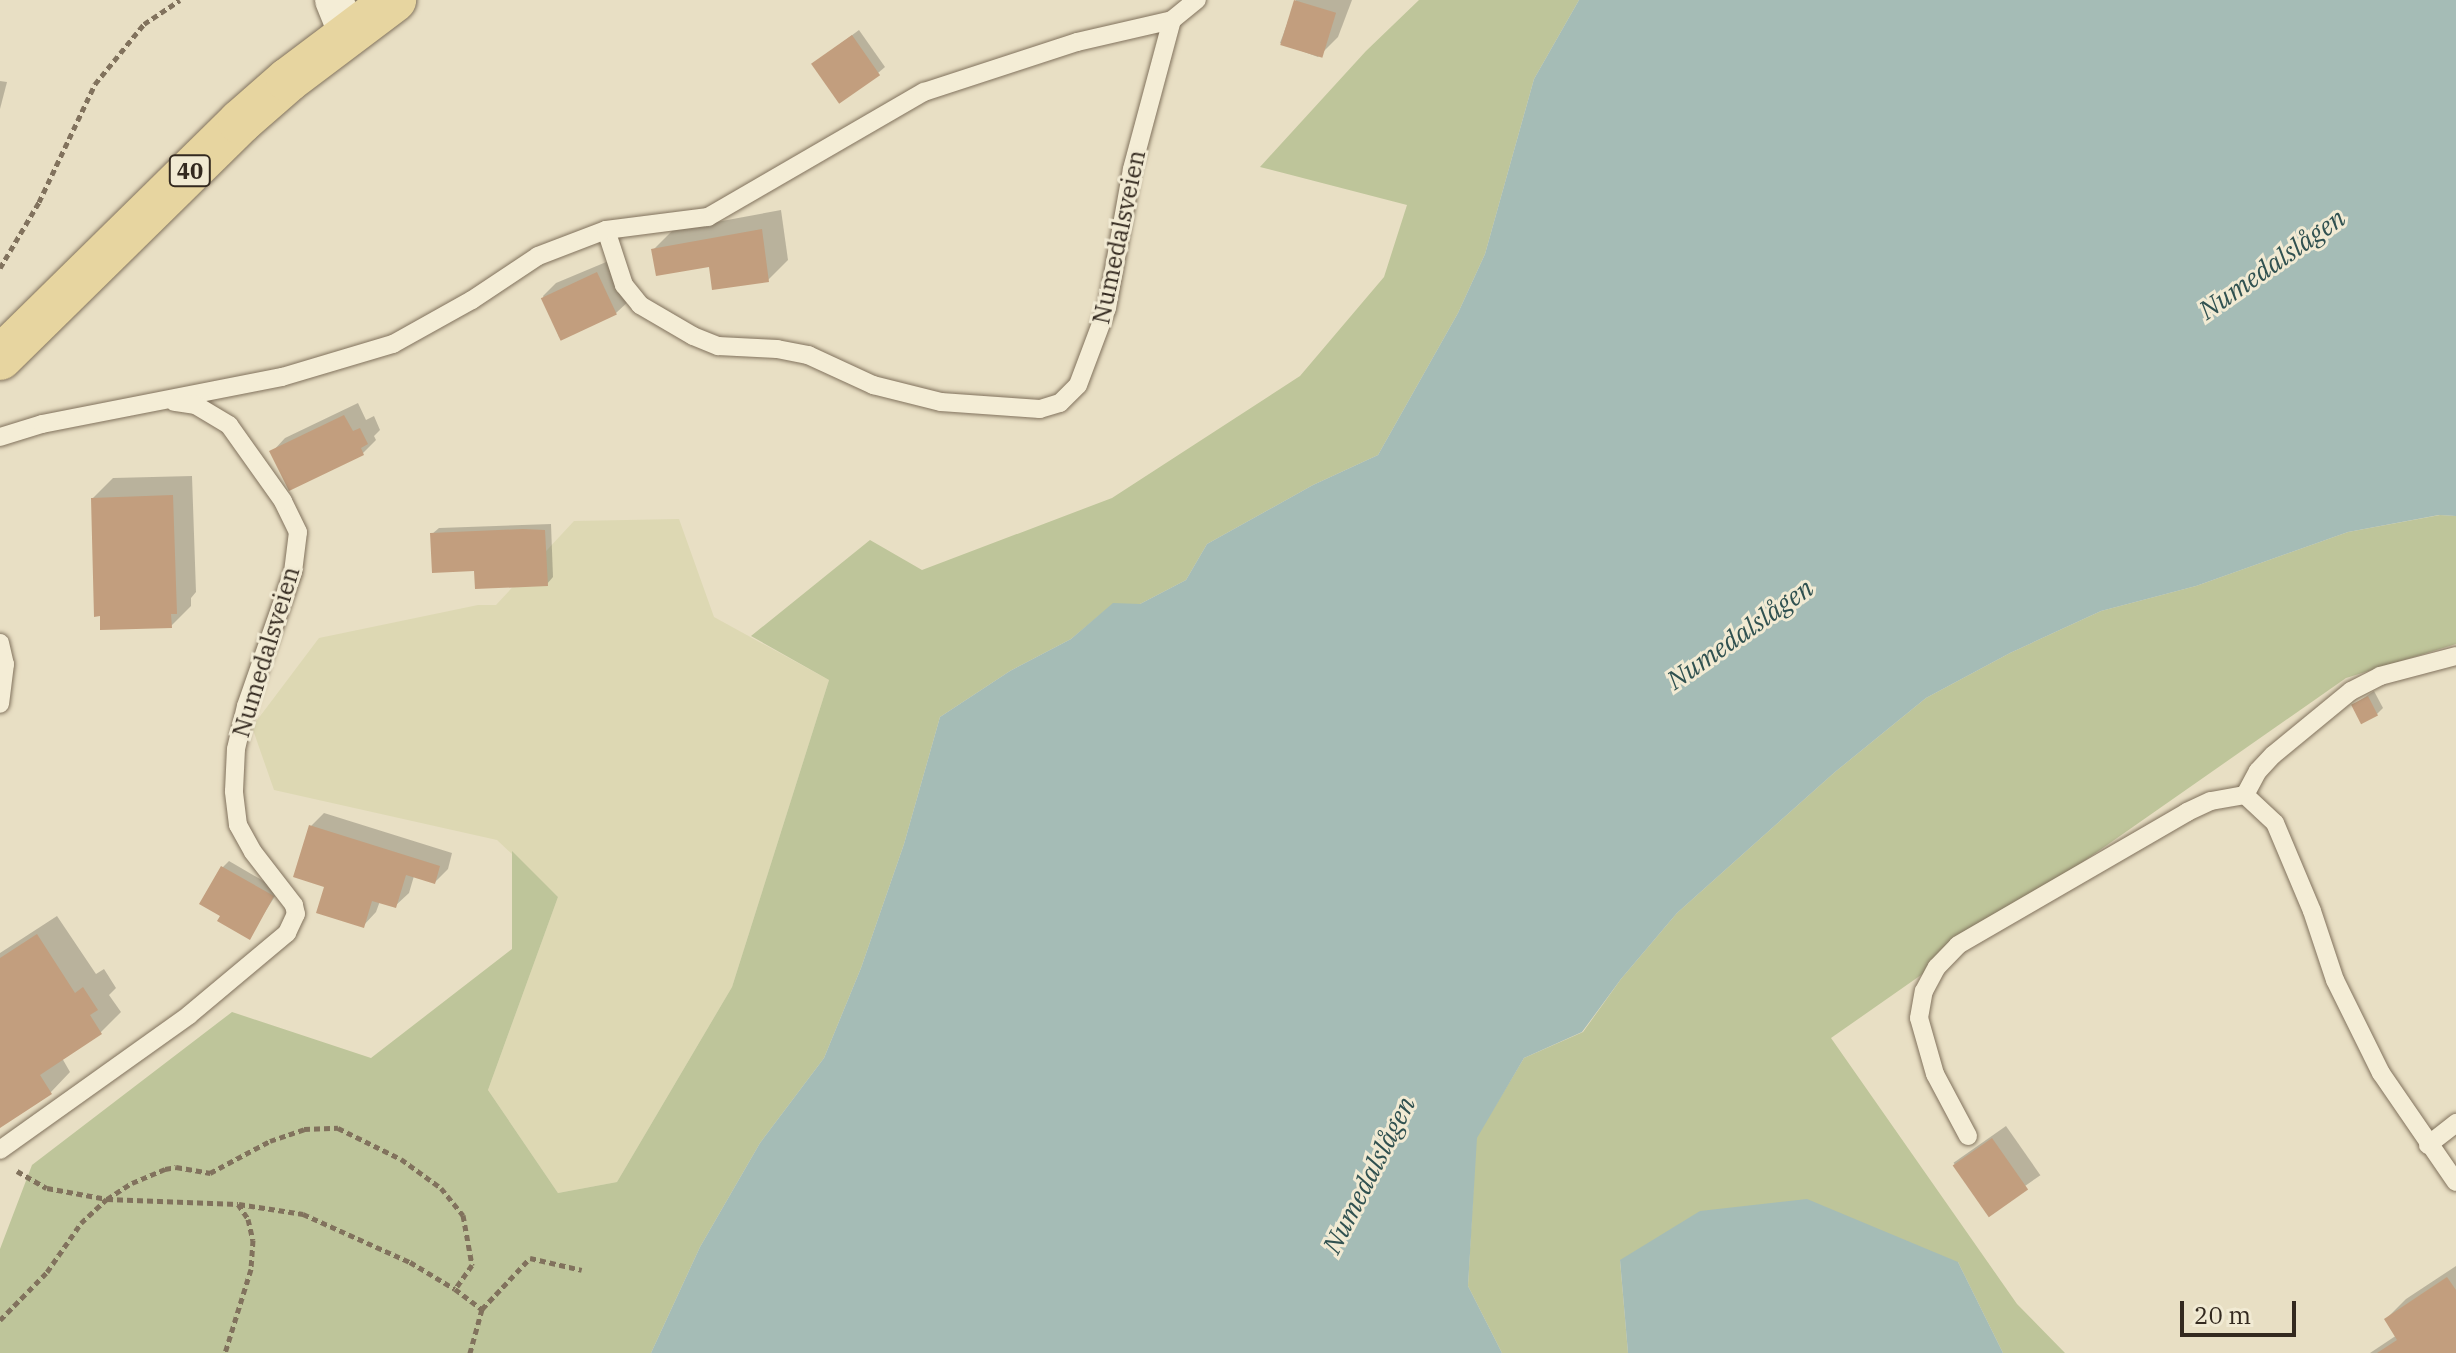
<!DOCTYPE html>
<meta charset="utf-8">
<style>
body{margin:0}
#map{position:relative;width:2456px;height:1353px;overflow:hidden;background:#e8dfc4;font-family:"IBM Plex Serif",serif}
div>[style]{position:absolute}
.farmland>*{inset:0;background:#ddd8b3}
.green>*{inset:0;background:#bec59a}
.water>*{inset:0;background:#a5bcb6}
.shadow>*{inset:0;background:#0003;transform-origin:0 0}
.building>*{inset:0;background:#c29e7e;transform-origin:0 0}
.path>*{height:5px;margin-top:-2.5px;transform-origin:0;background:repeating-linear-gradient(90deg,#81725d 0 6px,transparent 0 10px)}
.roads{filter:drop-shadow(0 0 2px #81725d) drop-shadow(0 0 2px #81725d)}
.lane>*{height:18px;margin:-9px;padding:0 9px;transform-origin:9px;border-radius:9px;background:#f4edd6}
.street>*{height:38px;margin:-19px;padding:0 19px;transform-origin:19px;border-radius:19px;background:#f4edd6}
.primary>*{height:44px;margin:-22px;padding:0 22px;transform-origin:22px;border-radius:22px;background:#e7d5a0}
span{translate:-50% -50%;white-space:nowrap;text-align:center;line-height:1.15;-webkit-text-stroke:6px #f1ead3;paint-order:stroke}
.shield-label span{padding:2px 6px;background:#f1ead3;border:2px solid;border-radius:6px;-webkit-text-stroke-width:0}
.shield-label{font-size:22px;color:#33291f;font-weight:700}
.street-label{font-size:24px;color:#33291f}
.water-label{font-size:26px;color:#305150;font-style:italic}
.scale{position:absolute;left:2180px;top:1301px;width:116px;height:36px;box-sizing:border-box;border:4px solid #33291f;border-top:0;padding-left:10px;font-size:24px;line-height:28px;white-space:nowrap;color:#33291f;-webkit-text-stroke:6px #f1ead3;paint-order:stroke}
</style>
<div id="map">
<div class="farmland">
<i style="clip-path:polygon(679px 519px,714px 617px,829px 680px,732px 987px,617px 1182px,558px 1193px,488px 1090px,558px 897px,497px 840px,274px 790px,252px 727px,319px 638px,478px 605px,496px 605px,574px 521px)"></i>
</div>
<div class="green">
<i style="clip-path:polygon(1419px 0,1579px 0,1534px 79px,1485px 254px,1458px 313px,1378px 455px,1313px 485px,1207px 544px,1186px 580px,1140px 604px,1113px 604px,1071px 639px,1010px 671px,940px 717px,904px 844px,861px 968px,824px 1058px,760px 1143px,700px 1247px,651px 1353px,0 1353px,0 1249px,32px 1165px,232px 1012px,371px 1058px,512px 949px,512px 851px,558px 897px,488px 1090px,558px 1193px,617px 1182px,732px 987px,829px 680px,751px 636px,870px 540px,922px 570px,1112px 498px,1300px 376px,1384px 277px,1407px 205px,1260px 167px,1366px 51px)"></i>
<i style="clip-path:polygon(2440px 515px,2456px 516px,2456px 644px,2346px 678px,1831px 1038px,2017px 1304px,2065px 1353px,2003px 1353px,1958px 1262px,1620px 1260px,1628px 1353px,1502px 1353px,1468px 1286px,1476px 1138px,1524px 1058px,1583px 1032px,1621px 979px,1677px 913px,1835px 772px,1926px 698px,2010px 653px,2101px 611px,2196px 586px,2348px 532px)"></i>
</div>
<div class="water">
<i style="clip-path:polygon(1579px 0,2456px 0,2456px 516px,2439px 515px,2348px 532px,2196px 586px,2101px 611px,2010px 653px,1926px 698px,1835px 772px,1677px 913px,1621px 979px,1582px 1032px,1524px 1058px,1477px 1138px,1468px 1286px,1502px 1353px,651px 1353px,700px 1247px,760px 1143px,824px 1058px,861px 968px,904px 844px,940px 717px,1010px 671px,1071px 639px,1113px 603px,1140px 604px,1186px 580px,1207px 544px,1313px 485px,1378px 455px,1458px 313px,1485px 254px,1534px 79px)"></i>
<i style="clip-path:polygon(1807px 1199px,1958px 1262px,2003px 1353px,1628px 1353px,1620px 1260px,1700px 1211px)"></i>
</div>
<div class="shadow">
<i style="clip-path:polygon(1296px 0,1352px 0,1338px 37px,1318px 57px,1280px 43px)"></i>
<i style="clip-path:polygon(859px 30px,885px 67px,878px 73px,813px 64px)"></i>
<i style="clip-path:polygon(0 81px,7px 82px,0 109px)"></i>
<i style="clip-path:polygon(781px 210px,788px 260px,768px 280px,653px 250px,673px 230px)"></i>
<i style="clip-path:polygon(611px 260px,630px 300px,616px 313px,559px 337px,543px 296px,556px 283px)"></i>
<i style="clip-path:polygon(358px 403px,366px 420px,374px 416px,380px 430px,374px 436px,376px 440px,363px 453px,272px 452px,285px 438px)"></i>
<i style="clip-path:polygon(192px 476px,196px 592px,191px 598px,191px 606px,171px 626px,102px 614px,93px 498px,113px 478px)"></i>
<i style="clip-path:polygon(551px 524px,553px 577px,547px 584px,476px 569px,432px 534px,439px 528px)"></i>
<i style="clip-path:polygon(2374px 691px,2383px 708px,2377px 714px,2353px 705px)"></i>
<i style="clip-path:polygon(324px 813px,452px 853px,448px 869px,435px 882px,414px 876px,409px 893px,395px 906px,380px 901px,376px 912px,363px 926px,326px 885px,311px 826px)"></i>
<i style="clip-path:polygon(229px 861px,279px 890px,249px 937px,223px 915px,223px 867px)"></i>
<i style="clip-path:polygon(57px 916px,96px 974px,104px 969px,116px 988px,109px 995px,121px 1012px,101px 1032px,62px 1058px,70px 1072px,51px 1092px,0 1125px,0 953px)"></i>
<i style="left:2006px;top:1126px;width:60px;height:64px;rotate:55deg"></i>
<i style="clip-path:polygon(2456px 1266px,2456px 1353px,2370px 1353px,2397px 1335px,2386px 1319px,2406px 1299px)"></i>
</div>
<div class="building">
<i style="left:1294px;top:0;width:44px;height:47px;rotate:17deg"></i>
<i style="left:852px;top:35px;width:49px;height:50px;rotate:55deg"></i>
<i style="clip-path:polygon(762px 229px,769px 282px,712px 290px,709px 267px,656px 276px,651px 249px)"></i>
<i style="left:597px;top:272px;width:47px;height:62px;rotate:65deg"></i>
<i style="clip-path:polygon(344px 415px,353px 431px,360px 428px,368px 444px,361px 448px,364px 455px,289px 491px,269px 451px)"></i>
<i style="clip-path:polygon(173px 495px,177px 614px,171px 614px,172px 628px,100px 630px,100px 616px,94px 617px,91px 498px)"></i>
<i style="clip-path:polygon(523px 529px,545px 530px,548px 586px,475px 589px,474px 571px,432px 573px,430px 533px)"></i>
<i style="left:2368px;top:696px;width:22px;height:19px;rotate:63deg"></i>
<i style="clip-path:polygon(309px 825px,440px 866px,435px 884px,406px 875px,396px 908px,372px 901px,364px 928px,316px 913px,324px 887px,293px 877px)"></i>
<i style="clip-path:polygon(221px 866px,274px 896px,250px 940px,217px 921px,220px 916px,199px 904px)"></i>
<i style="clip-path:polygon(37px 934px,75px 993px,83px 987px,98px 1010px,90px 1015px,102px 1034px,40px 1075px,52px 1094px,0 1128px,0 958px)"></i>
<i style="left:1992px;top:1138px;width:63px;height:48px;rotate:55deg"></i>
<i style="clip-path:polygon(2447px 1277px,2456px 1290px,2456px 1353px,2377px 1353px,2397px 1340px,2384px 1319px)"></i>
</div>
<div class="path">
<i style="left:0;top:268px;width:77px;rotate:-59.4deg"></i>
<i style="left:39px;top:202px;width:131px;rotate:-64.6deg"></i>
<i style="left:95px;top:84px;width:77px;rotate:-50.8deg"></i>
<i style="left:144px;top:24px;width:43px;rotate:-33.7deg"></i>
<i style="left:17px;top:1171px;width:34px;rotate:30deg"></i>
<i style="left:47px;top:1188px;width:61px;rotate:10.4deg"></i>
<i style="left:107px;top:1199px;width:30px;rotate:-33deg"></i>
<i style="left:132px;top:1183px;width:36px;rotate:-23deg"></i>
<i style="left:165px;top:1169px;width:11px;rotate:-10deg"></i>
<i style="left:176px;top:1167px;width:35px;rotate:10deg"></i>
<i style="left:210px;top:1173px;width:68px;rotate:-28.1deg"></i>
<i style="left:270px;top:1141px;width:36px;rotate:-19deg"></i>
<i style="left:304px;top:1129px;width:34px;rotate:-2deg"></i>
<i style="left:338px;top:1128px;width:70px;rotate:26.2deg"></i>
<i style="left:401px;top:1159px;width:49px;rotate:35.9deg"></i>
<i style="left:441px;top:1188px;width:35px;rotate:51deg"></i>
<i style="left:463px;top:1215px;width:51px;rotate:79.8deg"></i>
<i style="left:472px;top:1265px;width:29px;rotate:125deg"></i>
<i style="left:239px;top:1204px;width:65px;rotate:8.9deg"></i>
<i style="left:303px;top:1214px;width:117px;rotate:24.2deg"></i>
<i style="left:410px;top:1262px;width:52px;rotate:31deg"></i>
<i style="left:455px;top:1289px;width:34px;rotate:37deg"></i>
<i style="left:482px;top:1309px;width:46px;rotate:105.3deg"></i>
<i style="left:482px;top:1309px;width:70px;rotate:-46.7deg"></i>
<i style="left:530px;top:1258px;width:53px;rotate:13deg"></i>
<i style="left:0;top:1320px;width:67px;rotate:-45.6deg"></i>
<i style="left:47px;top:1272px;width:60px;rotate:-55.2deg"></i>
<i style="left:81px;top:1223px;width:35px;rotate:-43deg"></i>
<i style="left:107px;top:1199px;width:131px;rotate:2.2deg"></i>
<i style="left:238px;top:1204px;width:18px;rotate:56deg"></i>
<i style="left:248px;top:1219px;width:22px;rotate:77deg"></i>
<i style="left:253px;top:1240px;width:29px;rotate:94deg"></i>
<i style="left:251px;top:1269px;width:88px;rotate:107.2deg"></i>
</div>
<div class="roads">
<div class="lane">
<i style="left:606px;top:230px;width:58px;rotate:71.9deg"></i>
<i style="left:624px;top:285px;width:26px;rotate:51deg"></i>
<i style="left:640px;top:305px;width:61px;rotate:30.3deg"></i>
<i style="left:693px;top:336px;width:27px;rotate:22deg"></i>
<i style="left:718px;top:346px;width:59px;rotate:2.9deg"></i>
<i style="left:777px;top:349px;width:32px;rotate:11deg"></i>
<i style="left:808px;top:355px;width:72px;rotate:24.8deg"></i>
<i style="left:873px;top:385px;width:70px;rotate:14deg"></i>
<i style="left:941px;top:402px;width:99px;rotate:4deg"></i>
<i style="left:1040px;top:409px;width:21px;rotate:-17deg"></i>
<i style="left:1060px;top:403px;width:25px;rotate:-45deg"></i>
<i style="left:1078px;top:385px;width:82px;rotate:-69.4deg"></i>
<i style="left:1107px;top:308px;width:141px;rotate:-79.8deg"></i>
<i style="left:1132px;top:169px;width:154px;rotate:-75deg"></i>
<i style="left:0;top:437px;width:44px;rotate:-17.2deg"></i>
<i style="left:42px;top:424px;width:245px;rotate:-11.1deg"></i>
<i style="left:282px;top:377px;width:116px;rotate:-16.6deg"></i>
<i style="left:393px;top:344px;width:90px;rotate:-29.1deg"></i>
<i style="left:472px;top:300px;width:79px;rotate:-33.7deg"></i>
<i style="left:538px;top:256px;width:73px;rotate:-20.9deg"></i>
<i style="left:606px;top:230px;width:103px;rotate:-7.3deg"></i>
<i style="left:708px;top:217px;width:250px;rotate:-30.1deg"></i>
<i style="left:924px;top:92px;width:161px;rotate:-18.1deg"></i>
<i style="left:1077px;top:42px;width:98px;rotate:-13deg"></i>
<i style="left:1172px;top:20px;width:32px;rotate:-39deg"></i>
<i style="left:0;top:643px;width:22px;rotate:77deg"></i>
<i style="left:5px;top:664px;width:40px;rotate:97.1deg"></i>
<i style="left:2245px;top:795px;width:27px;rotate:-62deg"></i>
<i style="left:2258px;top:771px;width:22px;rotate:-47deg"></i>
<i style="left:2273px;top:755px;width:101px;rotate:-39.4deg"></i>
<i style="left:2351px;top:691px;width:33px;rotate:-27deg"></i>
<i style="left:2380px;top:676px;width:79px;rotate:-14.7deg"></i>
<i style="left:1968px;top:1136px;width:70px;rotate:-118deg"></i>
<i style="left:1935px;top:1074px;width:58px;rotate:-105.9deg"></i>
<i style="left:1919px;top:1018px;width:27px;rotate:-80deg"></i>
<i style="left:1924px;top:991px;width:27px;rotate:-62deg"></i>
<i style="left:1937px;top:967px;width:30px;rotate:-46deg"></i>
<i style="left:1958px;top:945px;width:265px;rotate:-30.1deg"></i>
<i style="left:2187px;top:812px;width:26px;rotate:-25deg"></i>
<i style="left:2211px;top:801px;width:35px;rotate:-10deg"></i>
<i style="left:2245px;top:795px;width:41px;rotate:43deg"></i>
<i style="left:2275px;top:823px;width:95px;rotate:67.2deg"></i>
<i style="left:2312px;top:911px;width:73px;rotate:71.6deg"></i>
<i style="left:2335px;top:980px;width:104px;rotate:63.7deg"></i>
<i style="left:2381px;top:1073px;width:132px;rotate:55.5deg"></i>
<i style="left:2428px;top:1145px;width:36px;rotate:-38deg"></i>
<i style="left:0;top:1150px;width:232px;rotate:-35.5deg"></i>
<i style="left:189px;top:1015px;width:128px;rotate:-39.9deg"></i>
<i style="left:287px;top:933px;width:21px;rotate:-65deg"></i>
<i style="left:296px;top:914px;width:9px;rotate:-103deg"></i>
<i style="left:294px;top:905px;width:67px;rotate:-127.7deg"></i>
<i style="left:253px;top:852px;width:31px;rotate:-119deg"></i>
<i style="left:238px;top:825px;width:34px;rotate:-97deg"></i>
<i style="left:234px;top:791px;width:42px;rotate:-87.3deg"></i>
<i style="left:236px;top:749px;width:44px;rotate:-76.9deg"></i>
<i style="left:246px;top:706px;width:142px;rotate:-70.7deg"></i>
<i style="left:293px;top:572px;width:40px;rotate:-82.9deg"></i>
<i style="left:298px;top:532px;width:34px;rotate:-116deg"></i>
<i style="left:283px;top:501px;width:93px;rotate:-125.4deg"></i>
<i style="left:229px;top:425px;width:39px;rotate:-149deg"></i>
<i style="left:196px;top:405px;width:22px;rotate:-172deg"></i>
</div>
<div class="street">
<i style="left:334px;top:0;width:35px;rotate:68deg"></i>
</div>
<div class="primary">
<i style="left:0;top:358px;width:337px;rotate:-44.5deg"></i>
<i style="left:240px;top:122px;width:64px;rotate:-41.2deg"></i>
<i style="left:288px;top:80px;width:133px;rotate:-37deg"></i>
</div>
</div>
<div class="shield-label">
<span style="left:190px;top:171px">40</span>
</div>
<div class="street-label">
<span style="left:1119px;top:237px;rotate:-78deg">Numedalsveien</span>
<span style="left:266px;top:652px;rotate:-73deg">Numedalsveien</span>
</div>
<div class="water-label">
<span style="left:2272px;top:264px;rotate:-35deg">Numedalslågen</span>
<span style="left:1740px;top:634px;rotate:-35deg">Numedalslågen</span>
<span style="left:1369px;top:1175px;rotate:-63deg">Numedalslågen</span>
</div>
<div class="scale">20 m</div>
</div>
